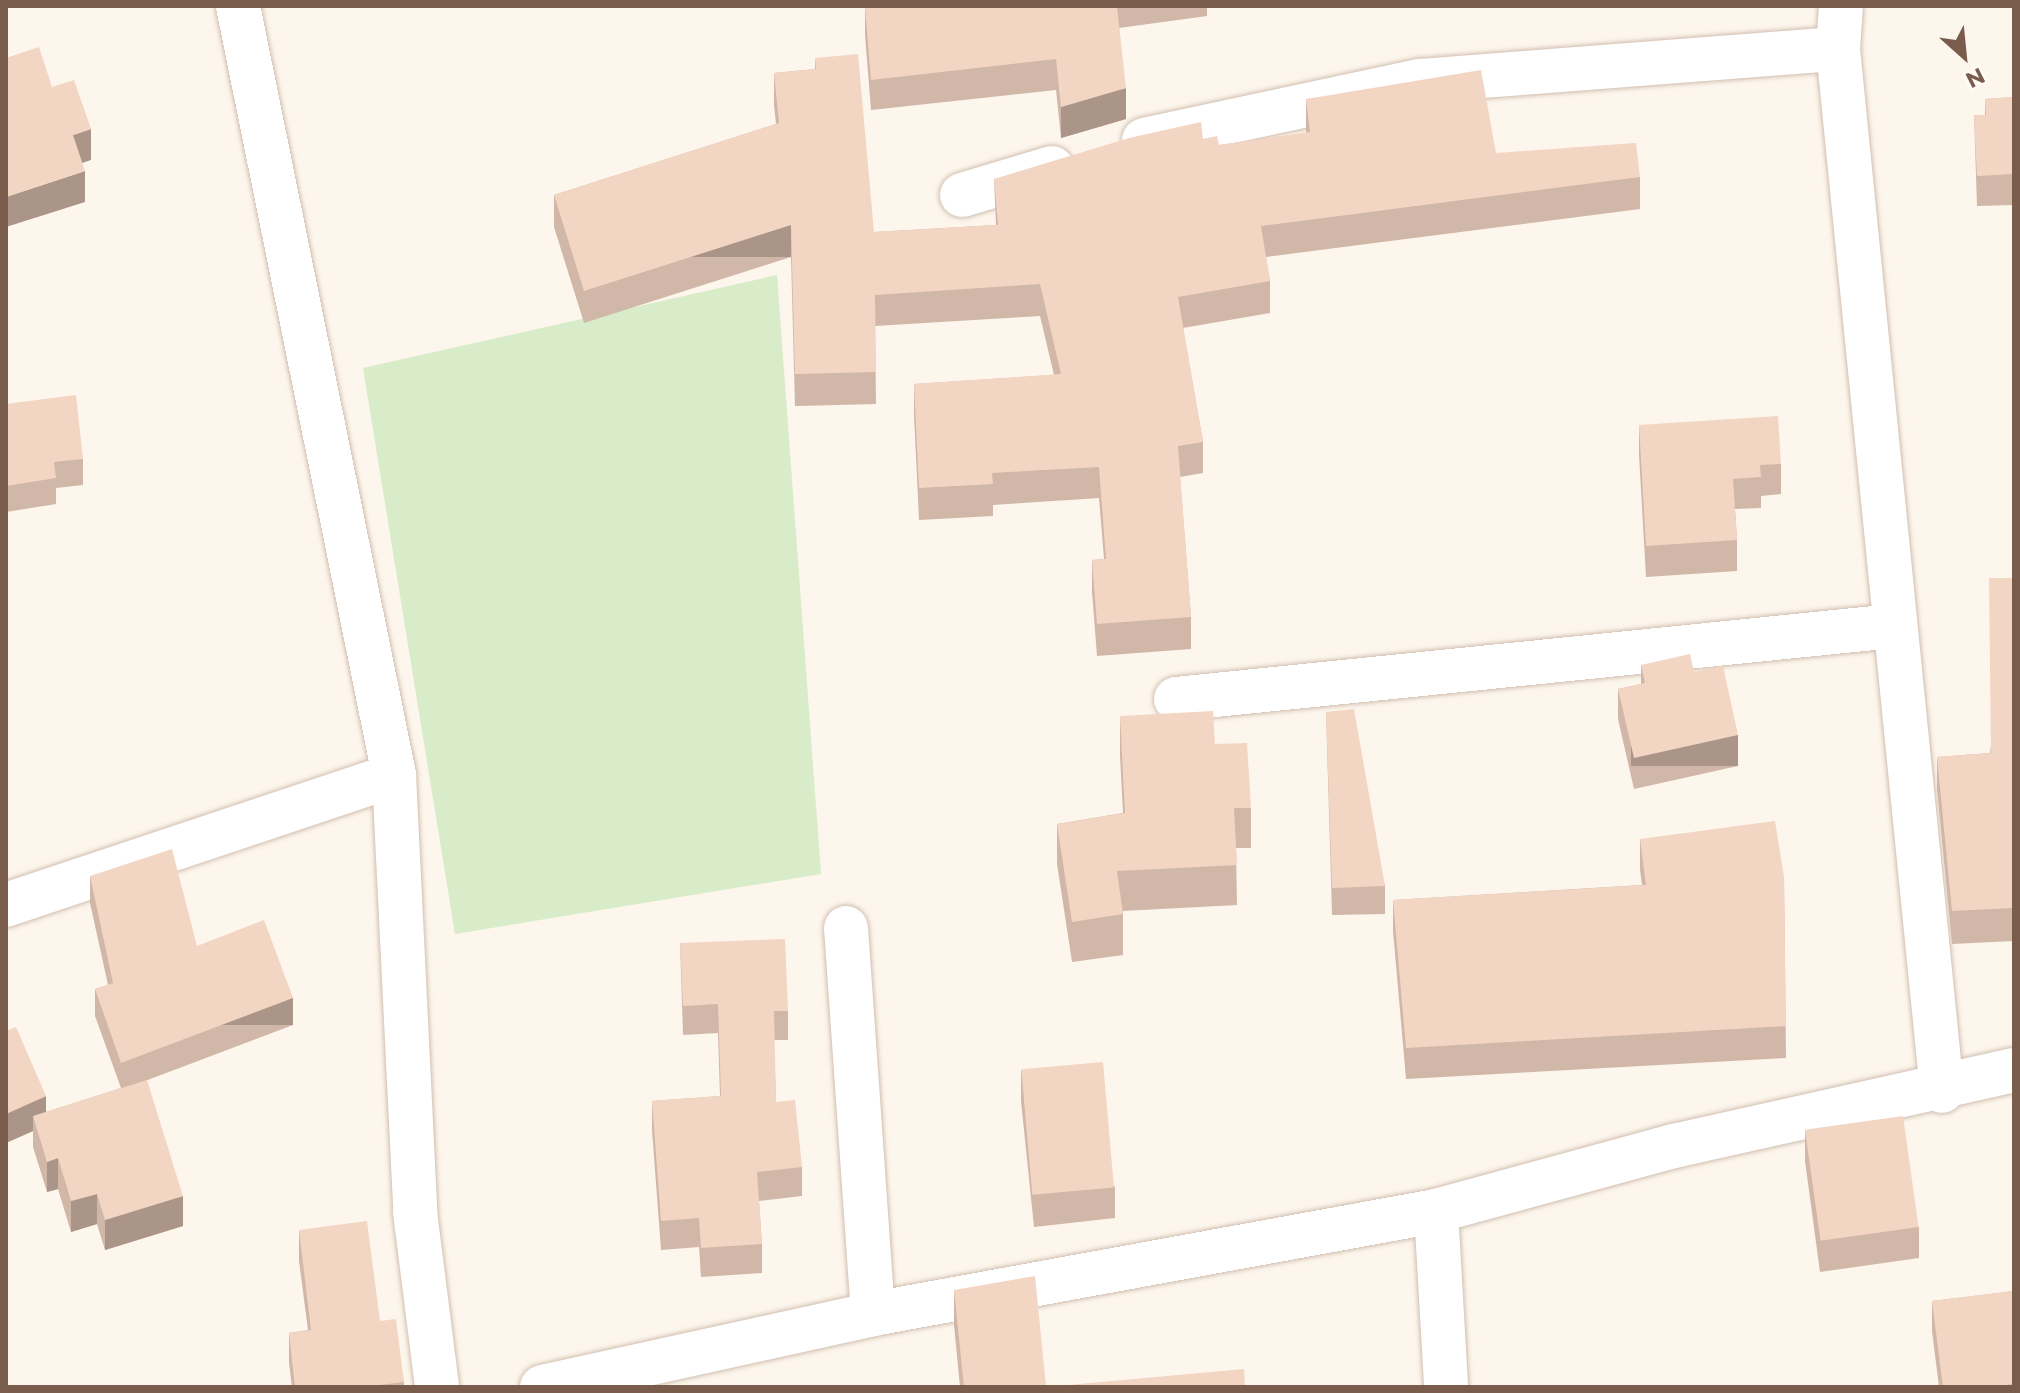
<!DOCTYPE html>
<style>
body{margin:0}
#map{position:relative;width:2020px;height:1393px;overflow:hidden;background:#fdf6ec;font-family:Montserrat,sans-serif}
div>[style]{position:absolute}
.green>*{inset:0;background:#d8ecc9}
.roads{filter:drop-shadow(0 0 2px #d1beb0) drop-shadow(0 0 2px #d1beb0)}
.minor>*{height:44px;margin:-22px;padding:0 22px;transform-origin:22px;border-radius:22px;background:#fff}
.wall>*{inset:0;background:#d1b7a8}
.shaded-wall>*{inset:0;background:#aa9588;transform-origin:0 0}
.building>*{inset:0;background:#f3d5c3;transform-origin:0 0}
span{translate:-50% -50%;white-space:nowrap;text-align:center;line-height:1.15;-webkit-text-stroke:6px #fffaf3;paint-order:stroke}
.frame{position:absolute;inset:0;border:8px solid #7a5c4d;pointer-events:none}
.north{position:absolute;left:1924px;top:16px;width:80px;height:80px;-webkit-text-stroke:6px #fffaf3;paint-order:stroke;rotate:153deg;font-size:22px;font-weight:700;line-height:32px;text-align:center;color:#7a5c4d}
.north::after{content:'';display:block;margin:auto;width:28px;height:36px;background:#7a5c4d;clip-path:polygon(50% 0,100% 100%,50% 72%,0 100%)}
</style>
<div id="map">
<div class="green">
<i style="clip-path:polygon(777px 275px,821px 874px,455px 934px,363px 368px)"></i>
</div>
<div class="roads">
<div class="minor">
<i style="left:238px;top:6px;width:785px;rotate:78.53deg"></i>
<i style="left:394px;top:775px;width:438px;rotate:87.2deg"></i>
<i style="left:415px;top:1212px;width:176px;rotate:82.8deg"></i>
<i style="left:1841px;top:6px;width:43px;rotate:94deg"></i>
<i style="left:1838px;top:49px;width:1047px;rotate:84.3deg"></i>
<i style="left:1144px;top:140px;width:282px;rotate:-12.1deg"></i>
<i style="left:1420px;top:81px;width:419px;rotate:-4.4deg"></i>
<i style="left:962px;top:195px;width:94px;rotate:-16.7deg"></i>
<i style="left:1176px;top:699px;width:722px;rotate:-5.81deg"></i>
<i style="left:6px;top:905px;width:409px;rotate:-18.5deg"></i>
<i style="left:846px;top:928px;width:387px;rotate:86deg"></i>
<i style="left:1436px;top:1211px;width:176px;rotate:86.7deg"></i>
<i style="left:542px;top:1387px;width:339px;rotate:-12.4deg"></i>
<i style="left:873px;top:1314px;width:572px;rotate:-10.37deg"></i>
<i style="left:1436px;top:1211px;width:247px;rotate:-15.3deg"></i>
<i style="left:1674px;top:1146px;width:348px;rotate:-12.6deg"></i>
</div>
</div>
<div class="wall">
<i style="clip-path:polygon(865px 6px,1207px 6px,1207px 16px,1119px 28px,1126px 119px,1061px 138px,1056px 90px,871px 110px,865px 35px)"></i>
<i style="clip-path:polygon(815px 58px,874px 232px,996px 225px,994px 179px,1203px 139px,1219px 145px,1306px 133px,1306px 99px,1496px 153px,1640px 177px,1640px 209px,1266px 257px,1270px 281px,1270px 313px,1183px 328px,1203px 442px,1203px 473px,1180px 477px,1191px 617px,1191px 649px,1097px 656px,1092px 592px,1092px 560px,1104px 559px,1099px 498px,993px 505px,993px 516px,919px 520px,914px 415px,914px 384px,1054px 375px,1040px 316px,875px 326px,876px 404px,795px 406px,791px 257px,584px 323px,554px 227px,554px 195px,776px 124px,774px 105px,774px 73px,815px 69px)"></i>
<i style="clip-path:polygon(2014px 97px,2014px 205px,1977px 206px,1974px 115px,1985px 115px,1985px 99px)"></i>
<i style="clip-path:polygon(6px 404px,83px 459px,83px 485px,56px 488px,56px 504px,6px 512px)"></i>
<i style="clip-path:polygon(1639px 425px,1781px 464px,1781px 494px,1761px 496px,1761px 508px,1735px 509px,1737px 540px,1737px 571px,1646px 577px,1639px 455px)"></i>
<i style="clip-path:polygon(2014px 578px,2014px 941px,1952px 944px,1937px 789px,1937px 757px,1990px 753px)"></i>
<i style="clip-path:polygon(1641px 665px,1694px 672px,1738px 766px,1634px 789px,1618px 719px,1618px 689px,1641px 684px)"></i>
<i style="clip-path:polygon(1326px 712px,1385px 886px,1385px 914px,1332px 915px)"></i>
<i style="clip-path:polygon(1120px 716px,1215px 744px,1251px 808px,1251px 848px,1236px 848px,1237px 905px,1123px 911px,1123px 955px,1072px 962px,1057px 864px,1057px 824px,1123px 813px,1120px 756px)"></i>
<i style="clip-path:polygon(1640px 839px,1784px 877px,1786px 1058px,1406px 1079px,1393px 931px,1393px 900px,1642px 885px,1640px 870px)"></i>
<i style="clip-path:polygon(90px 876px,197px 946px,293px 1025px,145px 1081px,183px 1226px,105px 1250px,97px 1224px,71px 1232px,58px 1189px,47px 1192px,33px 1147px,33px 1131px,6px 1143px,6px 1031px,46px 1112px,121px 1088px,95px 1016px,95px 989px,108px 985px,90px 903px)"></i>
<i style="clip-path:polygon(680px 943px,788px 1011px,788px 1040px,774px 1040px,776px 1102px,802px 1167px,802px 1196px,759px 1201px,762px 1244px,762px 1273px,701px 1277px,699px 1247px,661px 1250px,652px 1130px,652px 1101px,720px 1096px,718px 1033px,683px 1035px)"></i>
<i style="clip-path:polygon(1021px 1070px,1115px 1187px,1115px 1218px,1034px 1227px,1021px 1101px)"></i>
<i style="clip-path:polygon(1805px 1131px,1919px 1227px,1919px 1258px,1820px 1272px,1805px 1161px)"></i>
<i style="clip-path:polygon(299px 1230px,380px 1321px,404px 1382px,404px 1387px,292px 1387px,289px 1363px,289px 1333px,308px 1330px,299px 1261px)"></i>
<i style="clip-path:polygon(954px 1290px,1046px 1387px,1245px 1387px,960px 1387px,954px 1325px)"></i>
<i style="clip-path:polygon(2014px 1291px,2014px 1387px,1939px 1387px,1932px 1331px,1932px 1301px)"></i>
</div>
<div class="shaded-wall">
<i style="clip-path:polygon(1126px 88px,1126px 119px,1061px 138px,1061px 107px)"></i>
<i style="clip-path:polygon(91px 129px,91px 160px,73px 166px,73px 135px)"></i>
<i style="clip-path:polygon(85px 171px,85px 202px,6px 227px,6px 197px)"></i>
<i style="left:791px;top:225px;width:32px;height:217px;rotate:90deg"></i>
<i style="left:1738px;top:735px;width:31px;height:107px;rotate:90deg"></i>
<i style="left:293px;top:998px;width:27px;height:184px;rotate:90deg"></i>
<i style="clip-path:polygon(46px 1096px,46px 1126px,33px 1116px,33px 1131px,6px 1143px,6px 1114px)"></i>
<i style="clip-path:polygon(58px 1158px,58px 1189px,47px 1192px,47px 1162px)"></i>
<i style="clip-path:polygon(97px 1194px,97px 1224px,71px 1232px,71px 1201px)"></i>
<i style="clip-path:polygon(183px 1196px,183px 1226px,105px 1250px,105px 1220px)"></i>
</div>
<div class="building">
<i style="clip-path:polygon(865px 6px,1117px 6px,1126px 88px,1061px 107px,1056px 59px,871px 80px)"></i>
<i style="clip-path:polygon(39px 47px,52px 87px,74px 80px,91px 129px,73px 135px,85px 171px,6px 197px,6px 58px)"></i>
<i style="clip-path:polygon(858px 54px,874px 232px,998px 225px,994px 179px,1129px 138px,1201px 122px,1203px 139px,1217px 136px,1219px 145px,1310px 132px,1306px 99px,1481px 70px,1496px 153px,1636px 143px,1640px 177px,1261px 226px,1270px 281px,1178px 297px,1203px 442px,1178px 446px,1191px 617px,1097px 624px,1092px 560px,1106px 559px,1099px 467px,992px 473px,993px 484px,919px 488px,914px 384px,1061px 374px,1040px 284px,875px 295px,876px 372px,795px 374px,791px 225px,584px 291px,554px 195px,779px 123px,774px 73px,816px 69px,815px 58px)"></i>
<i style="clip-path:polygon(2014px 97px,2014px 174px,1977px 176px,1974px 115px,1986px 115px,1985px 99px)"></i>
<i style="clip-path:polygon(76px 395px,83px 459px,54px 462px,56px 478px,6px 486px,6px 404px)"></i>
<i style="clip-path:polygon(1778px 416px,1781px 464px,1760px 465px,1761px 477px,1733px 479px,1737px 540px,1646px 546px,1639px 425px)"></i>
<i style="clip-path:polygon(1989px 578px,2014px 578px,2014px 908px,1952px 911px,1937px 757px,1991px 753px)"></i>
<i style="clip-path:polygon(1690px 654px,1694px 672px,1723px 666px,1738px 735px,1634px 758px,1618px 689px,1645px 683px,1641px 665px)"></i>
<i style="clip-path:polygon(1354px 709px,1385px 886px,1332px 888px,1326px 712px)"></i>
<i style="clip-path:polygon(1213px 711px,1215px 744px,1247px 743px,1251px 808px,1234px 808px,1237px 865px,1117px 871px,1123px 914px,1072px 922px,1057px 824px,1125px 813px,1120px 716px)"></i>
<i style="clip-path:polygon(1775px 821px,1784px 877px,1786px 1026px,1406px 1048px,1393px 900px,1646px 885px,1640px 839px)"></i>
<i style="clip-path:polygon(172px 849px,197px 946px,264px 920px,293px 998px,121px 1063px,95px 989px,113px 983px,90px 876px)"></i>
<i style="clip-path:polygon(785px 939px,788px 1011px,774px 1011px,776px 1102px,795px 1100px,802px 1167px,757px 1172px,762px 1244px,701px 1248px,699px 1218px,661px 1221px,652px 1101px,721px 1096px,718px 1004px,683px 1006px,680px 943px)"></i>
<i style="clip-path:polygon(16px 1027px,46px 1096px,6px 1114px,6px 1031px)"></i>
<i style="left:1103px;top:1062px;width:126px;height:82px;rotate:85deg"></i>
<i style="clip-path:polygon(147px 1080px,183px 1196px,105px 1220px,97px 1194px,71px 1201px,58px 1158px,47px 1162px,33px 1116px)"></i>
<i style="left:1903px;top:1116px;width:112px;height:99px;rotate:82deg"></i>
<i style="clip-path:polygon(367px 1221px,380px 1321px,396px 1319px,404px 1382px,364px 1387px,295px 1387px,289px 1333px,311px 1330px,299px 1230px)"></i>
<i style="clip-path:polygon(1035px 1276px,1046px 1387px,1244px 1369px,1245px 1387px,964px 1387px,954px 1290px)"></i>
<i style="clip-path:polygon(2014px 1291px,2014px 1384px,1990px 1387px,1943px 1387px,1932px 1301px)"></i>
</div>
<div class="frame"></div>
<div class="north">N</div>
</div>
